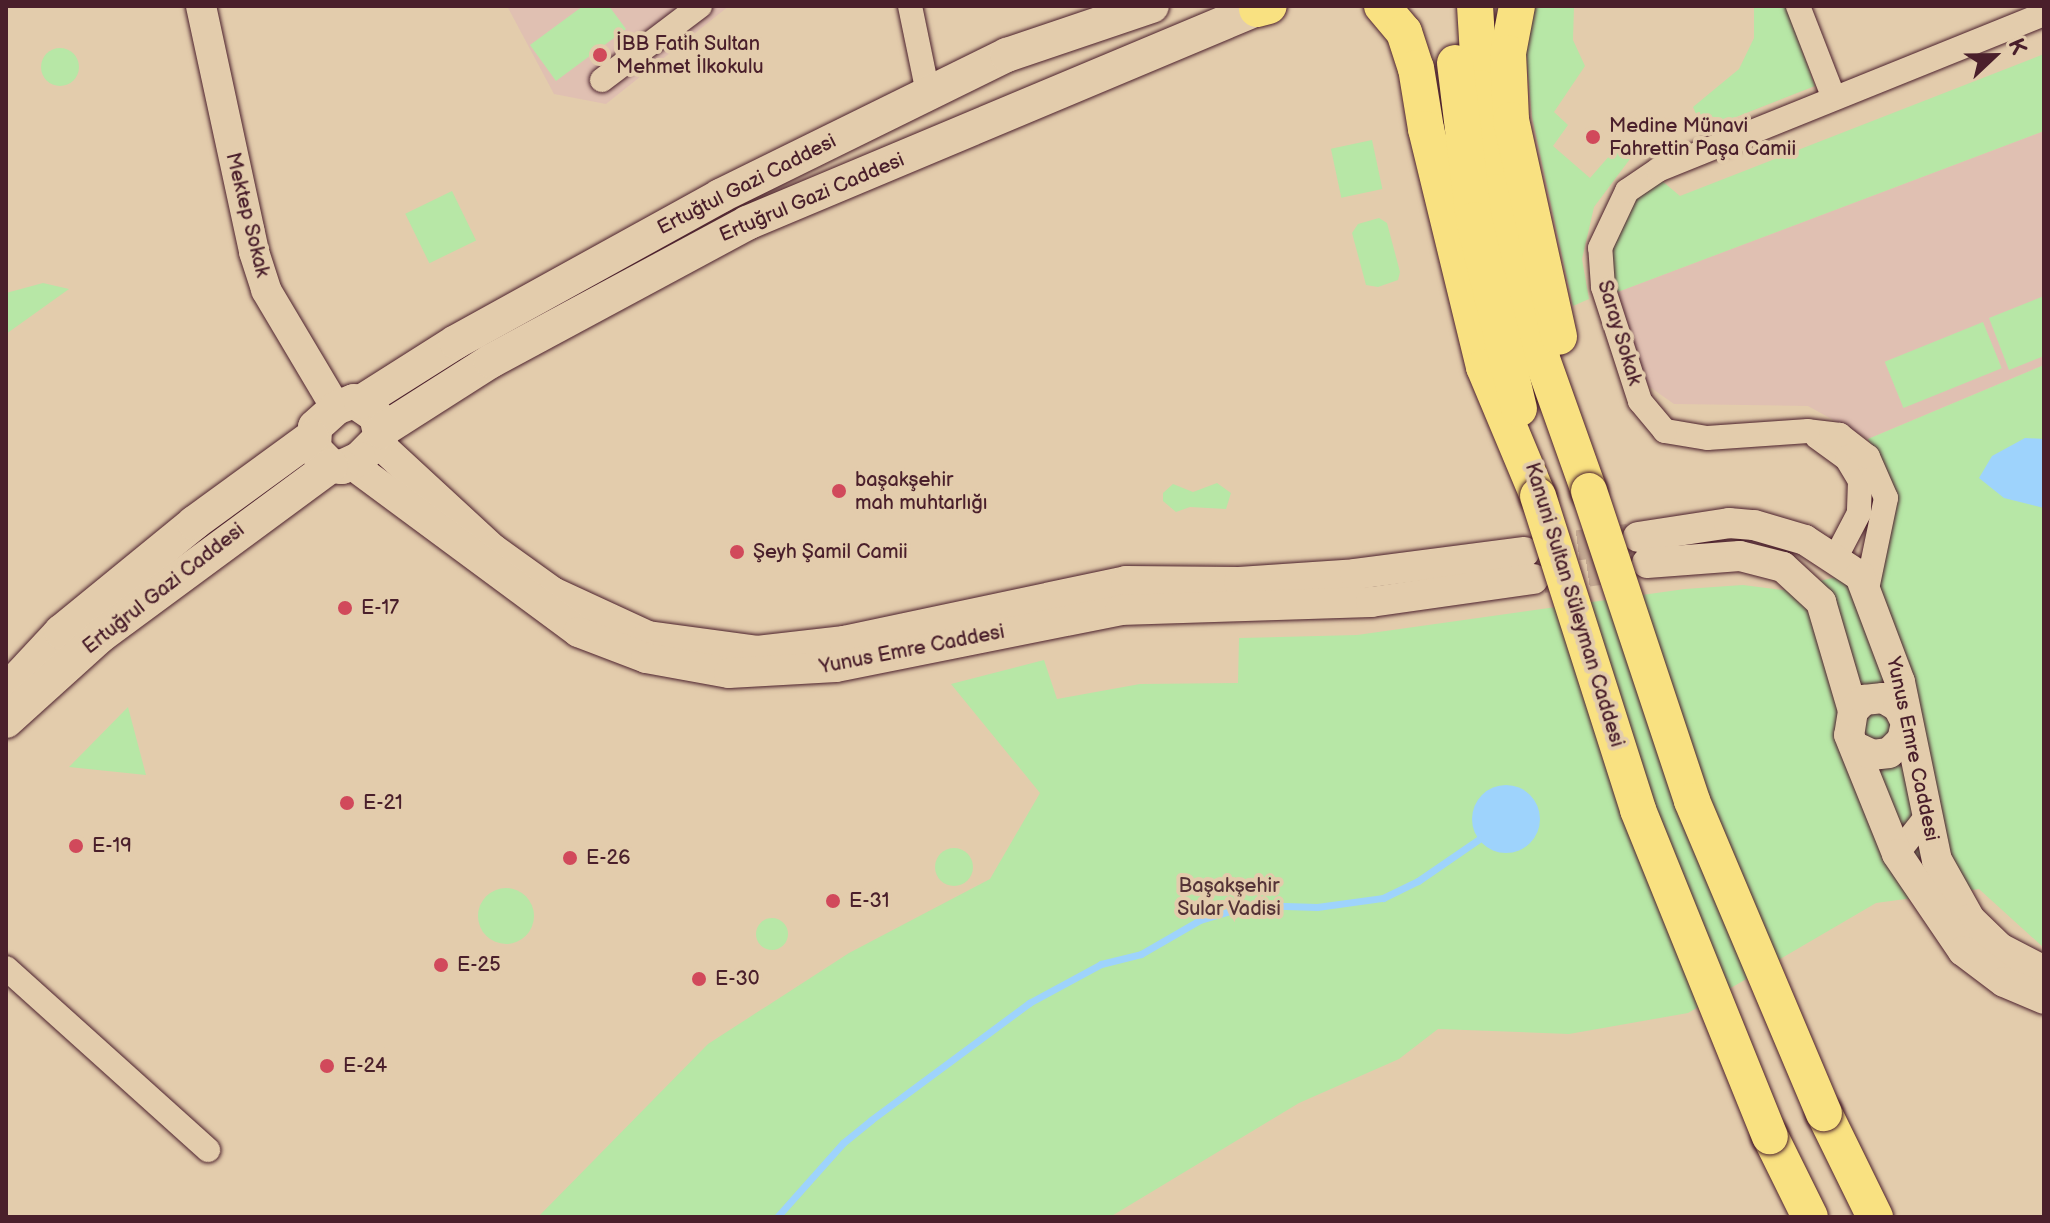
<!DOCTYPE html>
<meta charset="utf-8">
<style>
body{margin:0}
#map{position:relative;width:2050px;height:1223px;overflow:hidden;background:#e3ccac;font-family:"Balsamiq Sans",sans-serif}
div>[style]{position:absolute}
.built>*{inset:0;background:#e0c0b2}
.green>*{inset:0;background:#b7e7a6;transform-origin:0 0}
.round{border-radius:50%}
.water>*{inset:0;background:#9ed3fc}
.stream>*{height:7px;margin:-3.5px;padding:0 3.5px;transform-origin:3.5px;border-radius:3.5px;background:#9ed3fc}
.tertiary-tunnel>*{height:30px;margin-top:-15px;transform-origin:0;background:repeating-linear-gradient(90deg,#c4a992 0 30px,transparent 0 45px)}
.roads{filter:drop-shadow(0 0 2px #4a1f2b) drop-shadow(0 0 2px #4a1f2b)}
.minor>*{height:24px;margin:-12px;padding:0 12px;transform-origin:12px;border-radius:12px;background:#e3ccac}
.tertiary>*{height:30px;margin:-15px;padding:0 15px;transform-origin:15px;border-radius:15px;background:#e3ccac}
.secondary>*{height:34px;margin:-17px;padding:0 17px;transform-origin:17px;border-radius:17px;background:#e3ccac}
.primary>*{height:36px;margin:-18px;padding:0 18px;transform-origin:18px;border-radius:18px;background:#f9e181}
.bridges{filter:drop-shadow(0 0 2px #4a1f2b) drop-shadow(0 0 2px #4a1f2b)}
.primary-bridge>*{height:36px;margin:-18px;padding:0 18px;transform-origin:18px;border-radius:18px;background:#f9e181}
.dots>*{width:22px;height:22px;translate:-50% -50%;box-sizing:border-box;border:4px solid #e3ccac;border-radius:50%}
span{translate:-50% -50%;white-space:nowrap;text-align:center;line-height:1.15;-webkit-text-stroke:8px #e3ccac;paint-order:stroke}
.poi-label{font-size:20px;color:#4a1f2b}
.left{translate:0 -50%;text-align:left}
.street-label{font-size:20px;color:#4a1f2b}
.park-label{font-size:20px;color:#553337}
.frame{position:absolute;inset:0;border:8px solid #4a1f2b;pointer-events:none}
.north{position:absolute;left:1954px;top:16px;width:80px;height:80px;-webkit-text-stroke:6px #e3ccac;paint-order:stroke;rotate:68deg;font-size:22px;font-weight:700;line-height:32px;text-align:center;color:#4a1f2b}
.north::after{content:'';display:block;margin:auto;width:28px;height:36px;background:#4a1f2b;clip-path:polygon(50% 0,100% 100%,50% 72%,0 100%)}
</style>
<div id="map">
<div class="built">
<i style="clip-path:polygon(507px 6px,729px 6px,606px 104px,554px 94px)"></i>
<i style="clip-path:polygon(2044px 131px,2044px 365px,1868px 439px,1808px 406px,1674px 404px,1647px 385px,1615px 293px)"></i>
</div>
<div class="green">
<i style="clip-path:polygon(583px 6px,609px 6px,626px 29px,556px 81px,530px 45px)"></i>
<i style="clip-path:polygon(1534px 6px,1574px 6px,1573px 40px,1585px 66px,1554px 112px,1568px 125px,1553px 146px,1590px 178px,1624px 139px,1633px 155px,1594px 207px,1582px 259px,1589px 299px,1573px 306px,1532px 117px,1526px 53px)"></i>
<i style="clip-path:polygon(1754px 6px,1786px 6px,1815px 86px,1703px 130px,1693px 107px,1739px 69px,1754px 38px)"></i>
<i class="round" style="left:41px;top:48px;width:38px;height:38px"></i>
<i style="clip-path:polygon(2044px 54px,2044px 131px,1615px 293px,1609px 249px,1622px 207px,1661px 180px,1680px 196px)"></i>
<i style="left:1372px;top:140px;width:50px;height:42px;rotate:78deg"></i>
<i style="left:452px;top:191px;width:55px;height:52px;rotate:64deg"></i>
<i style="clip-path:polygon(1379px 218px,1387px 223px,1400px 272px,1398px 280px,1378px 287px,1366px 285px,1352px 233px,1358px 224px)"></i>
<i style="clip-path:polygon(43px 283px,69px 289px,6px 334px,6px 293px)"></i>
<i style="clip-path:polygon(2044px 296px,2044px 356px,2009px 370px,1989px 318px)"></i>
<i style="left:1983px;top:322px;width:50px;height:106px;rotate:68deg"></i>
<i style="clip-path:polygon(2044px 365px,2044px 948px,1979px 889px,1876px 903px,1688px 1013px,1569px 1034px,1438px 1029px,1399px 1059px,1299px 1103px,1110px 1217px,538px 1217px,708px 1044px,849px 953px,990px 879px,1040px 793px,951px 684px,1044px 660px,1057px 699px,1140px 684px,1238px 683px,1239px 638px,1357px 635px,1685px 589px,1743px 585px,1782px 590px,1874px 568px,1881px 465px,1868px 439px)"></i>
<i style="clip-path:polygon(1217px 483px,1231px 493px,1226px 509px,1190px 507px,1176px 512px,1163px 501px,1163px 493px,1173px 484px,1193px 492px)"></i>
<i style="clip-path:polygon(128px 707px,146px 775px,69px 767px)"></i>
<i class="round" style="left:935px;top:848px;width:38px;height:38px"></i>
<i class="round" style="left:478px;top:888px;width:56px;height:56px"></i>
<i class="round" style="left:756px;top:918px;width:32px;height:32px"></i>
</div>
<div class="water">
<i style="clip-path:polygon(2025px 438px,2044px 439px,2044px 508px,2004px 498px,1979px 478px,1992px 456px)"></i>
<i class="round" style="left:1472px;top:785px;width:68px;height:68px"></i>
</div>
<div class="stream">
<i style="left:777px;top:1217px;width:99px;rotate:-48.3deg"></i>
<i style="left:843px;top:1143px;width:36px;rotate:-39deg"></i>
<i style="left:871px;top:1120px;width:197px;rotate:-36.5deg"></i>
<i style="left:1029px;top:1003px;width:82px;rotate:-28.4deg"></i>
<i style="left:1101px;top:964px;width:41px;rotate:-14deg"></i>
<i style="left:1141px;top:954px;width:68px;rotate:-30deg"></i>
<i style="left:1200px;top:920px;width:52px;rotate:-16.7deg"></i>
<i style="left:1250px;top:905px;width:67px;rotate:1.7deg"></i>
<i style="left:1317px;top:907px;width:67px;rotate:-7.8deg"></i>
<i style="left:1383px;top:898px;width:39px;rotate:-26deg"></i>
<i style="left:1418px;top:881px;width:74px;rotate:-34.5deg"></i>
</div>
<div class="tertiary-tunnel">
<i style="left:1533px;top:551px;width:96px;rotate:-7.2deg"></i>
<i style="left:1543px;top:578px;width:92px;rotate:-8.1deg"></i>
</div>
<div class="roads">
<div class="minor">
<i style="left:910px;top:6px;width:89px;rotate:78.3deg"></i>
<i style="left:1798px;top:6px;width:97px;rotate:68.7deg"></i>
<i style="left:602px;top:80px;width:123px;rotate:-37.1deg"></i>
<i style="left:1817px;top:437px;width:37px;rotate:36deg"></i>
<i style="left:1847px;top:459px;width:26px;rotate:59deg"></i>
<i style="left:1860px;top:481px;width:32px;rotate:92deg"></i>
<i style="left:1859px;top:513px;width:50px;rotate:117.6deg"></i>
<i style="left:1867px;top:589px;width:93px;rotate:-78.2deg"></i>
<i style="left:1886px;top:498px;width:45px;rotate:-113.7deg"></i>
<i style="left:1868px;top:457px;width:36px;rotate:-142deg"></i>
<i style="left:1840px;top:435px;width:32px;rotate:-173deg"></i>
<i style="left:1808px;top:431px;width:101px;rotate:176deg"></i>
<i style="left:1707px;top:438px;width:43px;rotate:-170.5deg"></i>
<i style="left:1665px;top:431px;width:39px;rotate:-130deg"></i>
<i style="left:1640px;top:401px;width:120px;rotate:-108deg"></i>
<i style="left:1603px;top:287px;width:39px;rotate:-94deg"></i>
<i style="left:1600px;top:248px;width:63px;rotate:-64.7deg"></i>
<i style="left:1627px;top:191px;width:37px;rotate:-34deg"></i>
<i style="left:1658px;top:170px;width:416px;rotate:-22deg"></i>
<i style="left:1897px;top:854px;width:47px;rotate:-51.9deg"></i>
<i style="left:6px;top:968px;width:272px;rotate:42deg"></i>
</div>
<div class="tertiary">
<i style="left:201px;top:6px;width:252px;rotate:77.8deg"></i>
<i style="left:254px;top:252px;width:40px;rotate:72deg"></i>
<i style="left:266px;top:290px;width:137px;rotate:59.3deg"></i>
<i style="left:378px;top:443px;width:156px;rotate:42.7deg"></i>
<i style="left:493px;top:549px;width:74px;rotate:35.6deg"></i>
<i style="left:553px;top:592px;width:105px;rotate:24.9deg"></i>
<i style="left:648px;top:636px;width:110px;rotate:7.8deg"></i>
<i style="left:757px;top:651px;width:88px;rotate:-6.6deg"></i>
<i style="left:844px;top:641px;width:288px;rotate:-12deg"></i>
<i style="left:1126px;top:581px;width:113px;rotate:0.5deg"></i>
<i style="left:1239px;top:582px;width:116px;rotate:-3.9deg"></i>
<i style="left:1355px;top:574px;width:171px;rotate:-7.4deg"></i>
<i style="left:350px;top:463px;width:284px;rotate:36.5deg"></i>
<i style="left:578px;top:632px;width:73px;rotate:20.9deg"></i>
<i style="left:646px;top:658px;width:84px;rotate:10.2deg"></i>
<i style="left:729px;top:673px;width:107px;rotate:-3.2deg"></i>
<i style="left:836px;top:667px;width:290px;rotate:-11.3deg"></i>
<i style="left:1120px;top:610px;width:251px;rotate:-1.8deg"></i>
<i style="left:1371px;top:602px;width:164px;rotate:-8.1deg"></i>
<i style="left:1638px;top:537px;width:92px;rotate:-8.7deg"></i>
<i style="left:1729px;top:523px;width:25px;rotate:5deg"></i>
<i style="left:1754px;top:525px;width:53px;rotate:16.4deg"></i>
<i style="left:1805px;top:540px;width:66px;rotate:33.2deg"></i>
<i style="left:1860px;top:576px;width:113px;rotate:69.3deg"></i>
<i style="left:1900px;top:682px;width:182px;rotate:78.3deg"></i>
<i style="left:1937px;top:860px;width:68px;rotate:60.8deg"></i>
<i style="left:1970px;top:919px;width:42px;rotate:44deg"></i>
<i style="left:2000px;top:948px;width:50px;rotate:27.6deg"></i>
<i style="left:1647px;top:563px;width:93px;rotate:-4.3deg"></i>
<i style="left:1740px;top:556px;width:44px;rotate:14.3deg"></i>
<i style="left:1783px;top:567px;width:52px;rotate:42.6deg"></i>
<i style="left:1821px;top:602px;width:114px;rotate:73.6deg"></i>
<i style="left:1853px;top:711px;width:24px;rotate:99deg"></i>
<i style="left:1849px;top:735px;width:128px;rotate:68deg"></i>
<i style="left:1897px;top:854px;width:117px;rotate:55.8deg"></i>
<i style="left:1963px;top:951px;width:51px;rotate:37.1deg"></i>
<i style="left:2004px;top:982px;width:43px;rotate:23deg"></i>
<i style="left:1853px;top:711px;width:16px;rotate:-45deg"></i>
<i style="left:1864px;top:700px;width:19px;rotate:-6deg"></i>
<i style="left:1883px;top:698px;width:17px;rotate:31deg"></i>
<i style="left:1898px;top:707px;width:18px;rotate:63deg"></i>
<i style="left:1906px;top:723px;width:17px;rotate:103deg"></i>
<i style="left:1902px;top:740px;width:18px;rotate:135deg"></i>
<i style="left:1889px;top:753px;width:16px;rotate:173deg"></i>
<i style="left:1873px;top:755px;width:17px;rotate:-155deg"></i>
</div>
<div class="secondary">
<i style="left:354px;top:401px;width:27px;rotate:34deg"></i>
<i style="left:376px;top:416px;width:22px;rotate:77deg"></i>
<i style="left:381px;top:437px;width:31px;rotate:135deg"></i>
<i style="left:359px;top:459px;width:19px;rotate:155deg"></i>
<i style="left:342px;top:467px;width:11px;rotate:-175deg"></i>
<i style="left:331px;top:466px;width:24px;rotate:-135deg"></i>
<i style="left:314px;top:449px;width:22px;rotate:-87deg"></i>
<i style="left:315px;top:427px;width:28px;rotate:-42deg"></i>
<i style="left:336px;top:408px;width:19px;rotate:-21deg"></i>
<i style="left:361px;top:402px;width:112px;rotate:-32.3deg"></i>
<i style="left:456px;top:342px;width:302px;rotate:-28.9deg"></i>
<i style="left:720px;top:196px;width:320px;rotate:-26.2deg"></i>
<i style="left:1007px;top:55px;width:153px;rotate:-18.7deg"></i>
<i style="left:381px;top:431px;width:130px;rotate:-32.5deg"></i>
<i style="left:491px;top:361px;width:291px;rotate:-28.3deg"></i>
<i style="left:747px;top:223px;width:561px;rotate:-22.77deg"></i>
<i style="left:6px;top:691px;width:81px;rotate:-47deg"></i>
<i style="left:61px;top:632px;width:172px;rotate:-39.3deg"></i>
<i style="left:194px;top:523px;width:146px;rotate:-36.1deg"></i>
<i style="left:6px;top:721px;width:127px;rotate:-42.1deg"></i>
<i style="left:100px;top:636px;width:287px;rotate:-36.4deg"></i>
</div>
<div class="primary">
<i style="left:1382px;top:6px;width:34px;rotate:50deg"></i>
<i style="left:1404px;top:32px;width:38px;rotate:72deg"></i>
<i style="left:1416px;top:68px;width:62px;rotate:80.7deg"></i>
<i style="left:1426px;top:129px;width:245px;rotate:76.3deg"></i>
<i style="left:1484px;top:367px;width:140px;rotate:67.3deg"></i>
<i style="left:1475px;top:6px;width:82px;rotate:86.5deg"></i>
<i style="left:1480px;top:88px;width:106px;rotate:80.2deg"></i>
<i style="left:1498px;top:192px;width:173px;rotate:75.2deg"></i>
<i style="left:1542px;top:359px;width:140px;rotate:70.4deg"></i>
<i style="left:1517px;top:6px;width:48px;rotate:100.8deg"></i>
<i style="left:1508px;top:53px;width:67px;rotate:87.4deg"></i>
<i style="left:1511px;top:120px;width:222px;rotate:77.5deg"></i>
<i style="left:1257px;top:9px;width:12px;rotate:-14deg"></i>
<i style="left:1455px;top:63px;width:158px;rotate:83.1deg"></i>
<i style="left:1474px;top:220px;width:194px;rotate:76.6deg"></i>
<i style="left:1824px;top:1113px;width:116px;rotate:63.9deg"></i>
<i style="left:1770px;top:1136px;width:90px;rotate:63.7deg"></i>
</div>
</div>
<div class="bridges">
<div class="primary-bridge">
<i style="left:1589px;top:491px;width:327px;rotate:71.6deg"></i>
<i style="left:1692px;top:801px;width:339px;rotate:67.1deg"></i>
<i style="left:1538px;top:496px;width:330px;rotate:72.3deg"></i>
<i style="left:1638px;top:810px;width:352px;rotate:68deg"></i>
</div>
</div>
<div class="dots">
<i style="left:600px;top:55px;background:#d1495b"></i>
<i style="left:1593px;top:137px;background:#d1495b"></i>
<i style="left:839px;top:491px;background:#d1495b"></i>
<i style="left:737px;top:552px;background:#d1495b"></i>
<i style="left:345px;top:608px;background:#d1495b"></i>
<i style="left:347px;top:803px;background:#d1495b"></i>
<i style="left:76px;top:846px;background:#d1495b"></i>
<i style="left:570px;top:858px;background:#d1495b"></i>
<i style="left:833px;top:901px;background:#d1495b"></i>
<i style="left:441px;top:965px;background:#d1495b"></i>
<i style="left:699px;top:979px;background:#d1495b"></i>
<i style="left:327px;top:1066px;background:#d1495b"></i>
</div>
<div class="poi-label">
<span class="left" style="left:616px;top:56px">İBB Fatih Sultan<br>Mehmet İlkokulu</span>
<span class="left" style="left:1609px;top:138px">Medine Münavi<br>Fahrettin Paşa Camii</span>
<span class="left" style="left:855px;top:492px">başakşehir<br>mah muhtarlığı</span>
<span class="left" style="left:753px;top:552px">Şeyh Şamil Camii</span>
<span class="left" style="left:361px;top:608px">E-17</span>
<span class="left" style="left:363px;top:803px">E-21</span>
<span class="left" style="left:92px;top:846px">E-19</span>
<span class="left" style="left:586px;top:858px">E-26</span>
<span class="left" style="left:849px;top:901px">E-31</span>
<span class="left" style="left:457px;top:965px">E-25</span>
<span class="left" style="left:715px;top:979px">E-30</span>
<span class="left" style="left:343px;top:1066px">E-24</span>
</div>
<div class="street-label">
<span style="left:747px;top:185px;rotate:-27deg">Ertuğtul Gazi Caddesi</span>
<span style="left:812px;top:198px;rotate:-23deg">Ertuğrul Gazi Caddesi</span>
<span style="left:247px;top:215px;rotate:76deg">Mektep Sokak</span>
<span style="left:1619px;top:333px;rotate:73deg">Saray Sokak</span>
<span style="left:164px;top:589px;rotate:-38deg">Ertuğrul Gazi Caddesi</span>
<span style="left:1574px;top:605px;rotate:73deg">Kanuni Sultan Süleyman Caddesi</span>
<span style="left:912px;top:650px;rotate:-11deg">Yunus Emre Caddesi</span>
<span style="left:1912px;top:749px;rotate:78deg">Yunus Emre Caddesi</span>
</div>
<div class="park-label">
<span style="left:1229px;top:898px">Başakşehir<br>Sular Vadisi</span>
</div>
<div class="frame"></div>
<div class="north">K</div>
</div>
